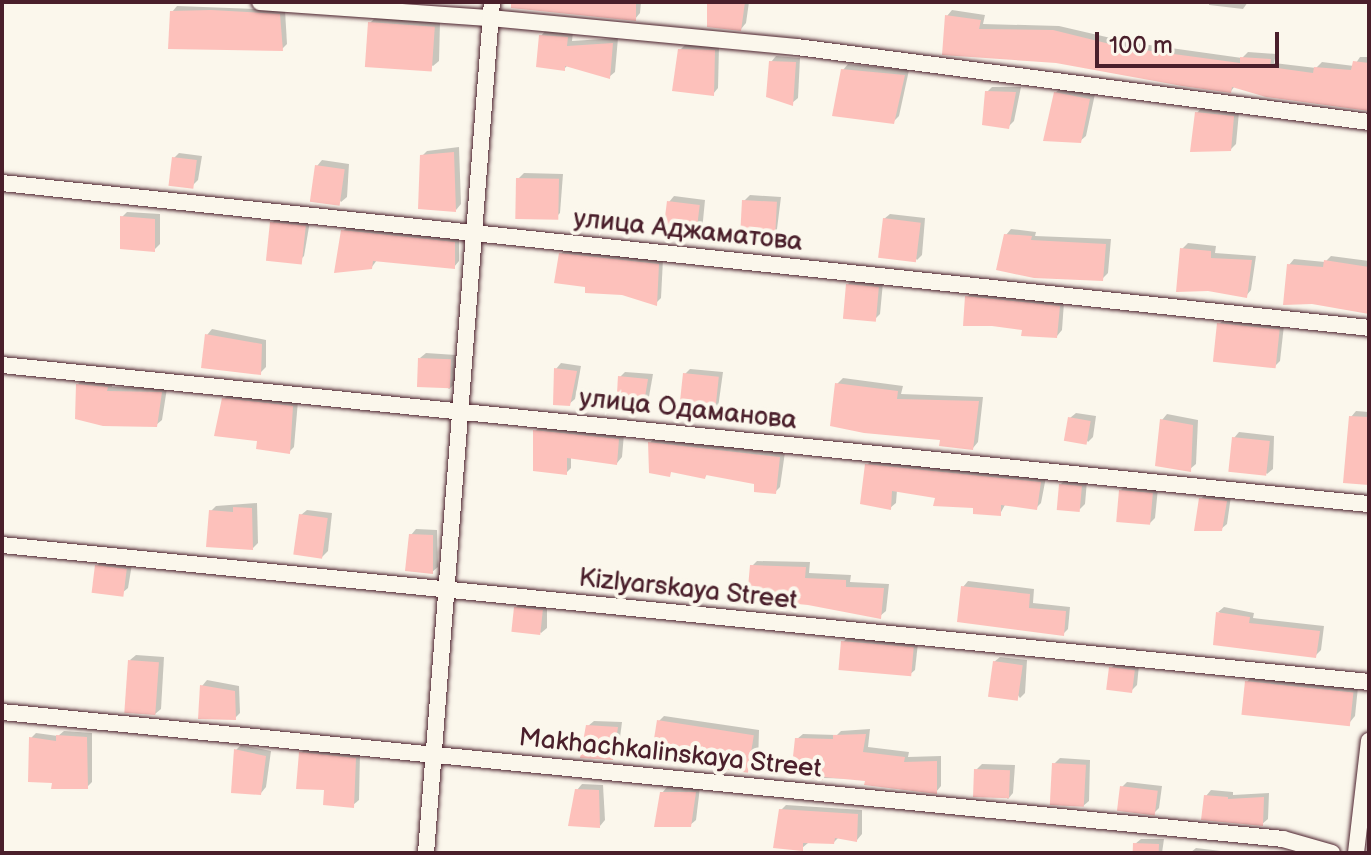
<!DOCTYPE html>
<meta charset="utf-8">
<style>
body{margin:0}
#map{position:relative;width:1371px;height:855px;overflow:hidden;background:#fbf7ec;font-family:"Balsamiq Sans",sans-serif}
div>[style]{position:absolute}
.shadow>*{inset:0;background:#0003}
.building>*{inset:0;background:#fdc1bb;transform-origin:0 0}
.roads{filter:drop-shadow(0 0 2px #4a1f2b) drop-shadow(0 0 2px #4a1f2b)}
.minor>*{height:16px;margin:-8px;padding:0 8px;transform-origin:8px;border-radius:8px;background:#fbf7ec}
span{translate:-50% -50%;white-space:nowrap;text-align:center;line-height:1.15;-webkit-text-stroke:8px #fbf7ec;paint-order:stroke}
.street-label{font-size:26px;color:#4a1f2b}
.frame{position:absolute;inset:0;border:4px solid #4a1f2b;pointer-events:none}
.scale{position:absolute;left:1095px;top:32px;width:184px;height:36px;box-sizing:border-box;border:4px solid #4a1f2b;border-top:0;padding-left:10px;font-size:24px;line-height:28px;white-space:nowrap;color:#4a1f2b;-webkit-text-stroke:6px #fbf7ec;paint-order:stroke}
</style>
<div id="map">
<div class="shadow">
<i style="clip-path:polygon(447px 2px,482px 2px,480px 4px)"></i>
<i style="clip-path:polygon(522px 2px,641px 2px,640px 13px,635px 19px)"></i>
<i style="clip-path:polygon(709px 2px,749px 2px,746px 23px,741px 29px)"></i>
<i style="clip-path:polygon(1209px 2px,1248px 2px,1243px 9px,1209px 5px)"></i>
<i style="clip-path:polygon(177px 6px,285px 10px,287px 44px,282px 49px,172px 12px)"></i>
<i style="clip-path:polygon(952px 10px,985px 15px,983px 24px,1059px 26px,1128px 42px,1242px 58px,1248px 52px,1276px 54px,1274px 63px,1316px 68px,1322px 62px,1354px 66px,1360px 57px,1369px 57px,1369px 109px,1235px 86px,1231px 91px,1057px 61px,944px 53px,947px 16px)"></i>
<i style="clip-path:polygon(375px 18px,440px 22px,439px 61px,433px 66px,370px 23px)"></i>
<i style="clip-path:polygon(546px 30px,573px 32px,572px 41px,618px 38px,615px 72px,609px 77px,568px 65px,564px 69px,541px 36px)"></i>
<i style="clip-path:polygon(685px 45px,719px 46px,718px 88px,713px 94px,680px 50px)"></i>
<i style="clip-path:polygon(776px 56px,800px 58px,798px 98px,792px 103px,771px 62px)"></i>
<i style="clip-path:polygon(848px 64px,909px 70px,899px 116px,893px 122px,843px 70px)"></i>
<i style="clip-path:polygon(992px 87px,1021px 87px,1014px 121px,1009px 126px,987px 92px)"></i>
<i style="clip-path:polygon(1061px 88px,1095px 94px,1086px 136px,1080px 141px,1055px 93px)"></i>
<i style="clip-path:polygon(1202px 107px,1239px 112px,1236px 144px,1231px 149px,1197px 113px)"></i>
<i style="clip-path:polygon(459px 147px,461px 204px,456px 210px,422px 156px,427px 151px)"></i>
<i style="clip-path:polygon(179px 153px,202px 156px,198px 180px,193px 185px,174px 158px)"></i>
<i style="clip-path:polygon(322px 160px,349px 164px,347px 197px,341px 202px,317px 166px)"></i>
<i style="clip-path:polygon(524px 173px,563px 174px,560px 213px,555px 218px,518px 179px)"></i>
<i style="clip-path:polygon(750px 195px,781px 197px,776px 237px,771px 242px,744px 201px)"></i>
<i style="clip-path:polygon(674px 196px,705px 200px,702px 231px,697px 236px,669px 202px)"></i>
<i style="clip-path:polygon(127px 212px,160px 214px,160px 244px,154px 250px,122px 217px)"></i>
<i style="clip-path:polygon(890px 214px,925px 218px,922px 255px,917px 260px,884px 219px)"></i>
<i style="clip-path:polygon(277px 218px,310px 221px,304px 256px,299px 261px,272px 223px)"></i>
<i style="clip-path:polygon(349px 226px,459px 237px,459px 261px,454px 267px,377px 260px,371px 268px,343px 231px)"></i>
<i style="clip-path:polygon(1011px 229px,1036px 232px,1035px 236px,1111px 239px,1108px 273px,1102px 279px,1006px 235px)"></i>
<i style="clip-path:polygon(1188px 243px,1216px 246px,1215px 253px,1256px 256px,1251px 290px,1246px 296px,1182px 249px)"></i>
<i style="clip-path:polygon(566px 249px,663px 259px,661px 298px,656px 303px,561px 254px)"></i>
<i style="clip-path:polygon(1331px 256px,1369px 261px,1369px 311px,1289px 265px,1294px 259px,1325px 262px)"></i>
<i style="clip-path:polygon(854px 279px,883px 282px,880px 314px,875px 319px,848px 284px)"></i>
<i style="clip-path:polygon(973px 292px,1064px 302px,1062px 330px,1057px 336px,1024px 329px,967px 297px)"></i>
<i style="clip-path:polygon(1225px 319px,1284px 325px,1280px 361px,1275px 366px,1219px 324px)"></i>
<i style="clip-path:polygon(212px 329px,266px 340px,266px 367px,260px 373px,207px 335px)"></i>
<i style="clip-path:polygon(426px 353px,456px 355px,455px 384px,449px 389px,420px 358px)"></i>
<i style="clip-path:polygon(561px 363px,581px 366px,575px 399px,569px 404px,556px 369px)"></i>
<i style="clip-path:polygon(690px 369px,723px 372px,718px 408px,713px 413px,685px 374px)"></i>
<i style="clip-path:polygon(625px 372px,653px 374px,647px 408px,641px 413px,620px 377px)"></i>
<i style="clip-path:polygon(843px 378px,903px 386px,901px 394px,983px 397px,978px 442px,973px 448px,943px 438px,837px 384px)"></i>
<i style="clip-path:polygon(83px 379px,112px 382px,112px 387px,167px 388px,162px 420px,156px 425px,78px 384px)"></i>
<i style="clip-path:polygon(229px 394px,298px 401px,294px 447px,289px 452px,259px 440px,224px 399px)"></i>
<i style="clip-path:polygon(1356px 411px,1369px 412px,1369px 483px,1351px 417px)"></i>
<i style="clip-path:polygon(1076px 413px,1096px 416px,1093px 437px,1088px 442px,1070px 418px)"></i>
<i style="clip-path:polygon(1167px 414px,1198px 420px,1196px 464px,1190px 469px,1162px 420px)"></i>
<i style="clip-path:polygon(541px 426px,624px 434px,622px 457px,617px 463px,571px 457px,571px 468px,566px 473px,535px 431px)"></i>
<i style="clip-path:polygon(1239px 432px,1274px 436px,1273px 469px,1267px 474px,1234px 438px)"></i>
<i style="clip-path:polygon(655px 437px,785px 452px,780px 487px,775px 492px,756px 482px,708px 473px,705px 477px,673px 470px,669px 474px,650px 443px)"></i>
<i style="clip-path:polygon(873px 459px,1046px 477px,1041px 503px,1036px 508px,1006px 503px,1000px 514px,937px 496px,897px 490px,896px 503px,890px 508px,867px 465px)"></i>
<i style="clip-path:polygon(1066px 479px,1087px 481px,1085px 504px,1080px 509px,1061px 484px)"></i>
<i style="clip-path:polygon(1126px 485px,1158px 488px,1155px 518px,1150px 523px,1121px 490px)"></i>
<i style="clip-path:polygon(1206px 493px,1231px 496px,1227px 524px,1221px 529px,1201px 499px)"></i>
<i style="clip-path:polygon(257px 503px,258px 543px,253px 548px,211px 511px,216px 506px)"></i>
<i style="clip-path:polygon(307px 510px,332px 513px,328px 551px,322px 557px,301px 515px)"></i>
<i style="clip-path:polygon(416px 529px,437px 530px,438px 567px,432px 572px,411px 535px)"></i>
<i style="clip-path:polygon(102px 561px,132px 564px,128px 588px,122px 593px,97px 566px)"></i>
<i style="clip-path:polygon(757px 561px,810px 562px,809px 573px,851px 575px,850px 582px,889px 584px,886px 611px,880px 616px,752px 566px)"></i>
<i style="clip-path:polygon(968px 581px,1034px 589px,1033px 603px,1070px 607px,1068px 629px,1063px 634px,963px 587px)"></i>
<i style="clip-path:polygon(521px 603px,547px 606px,547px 628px,541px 633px,515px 608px)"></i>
<i style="clip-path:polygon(1224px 607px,1254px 613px,1253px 618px,1324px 626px,1321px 650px,1315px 656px,1218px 612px)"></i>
<i style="clip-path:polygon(849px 637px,918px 643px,915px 670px,909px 675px,843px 642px)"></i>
<i style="clip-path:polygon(136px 655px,164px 657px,161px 709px,155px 714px,130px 660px)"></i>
<i style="clip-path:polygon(1000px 657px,1027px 660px,1025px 693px,1020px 698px,994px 662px)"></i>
<i style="clip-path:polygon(1117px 663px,1139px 665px,1137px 685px,1132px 690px,1111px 668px)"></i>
<i style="clip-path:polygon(1252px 676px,1358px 687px,1355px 716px,1350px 722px,1247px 682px)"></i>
<i style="clip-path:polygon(207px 680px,239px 686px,240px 713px,235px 718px,202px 686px)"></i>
<i style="clip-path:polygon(664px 716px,759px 730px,758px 765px,753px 770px,659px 721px)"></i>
<i style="clip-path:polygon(594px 721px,622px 722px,618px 753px,612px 758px,588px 726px)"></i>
<i style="clip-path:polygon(870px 729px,868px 747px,909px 752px,908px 757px,941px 756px,941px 786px,936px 792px,867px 779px,822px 778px,797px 739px,803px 734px,837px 735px,841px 731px)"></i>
<i style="clip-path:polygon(64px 731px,92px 733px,92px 782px,87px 787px,54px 781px,31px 738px,36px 733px,58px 736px)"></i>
<i style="clip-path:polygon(241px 745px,271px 751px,266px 787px,261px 793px,236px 750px)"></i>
<i style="clip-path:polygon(306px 748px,360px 753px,359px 800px,353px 805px,326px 788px,301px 753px)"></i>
<i style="clip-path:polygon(1060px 758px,1090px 760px,1089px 801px,1083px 806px,1054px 764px)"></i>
<i style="clip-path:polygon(982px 764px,1015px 765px,1013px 793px,1008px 799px,976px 770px)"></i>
<i style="clip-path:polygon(1127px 782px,1162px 786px,1159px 808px,1154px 813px,1122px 787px)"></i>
<i style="clip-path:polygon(582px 784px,603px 785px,605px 820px,600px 826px,577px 790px)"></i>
<i style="clip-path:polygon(667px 787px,700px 787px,696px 820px,690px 825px,662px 793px)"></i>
<i style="clip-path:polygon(1211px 790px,1233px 792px,1233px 795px,1269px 793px,1268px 819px,1262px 824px,1206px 796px)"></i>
<i style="clip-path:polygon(786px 805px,862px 810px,862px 834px,857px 840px,839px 837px,834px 842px,808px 843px,802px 848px,781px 810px)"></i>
<i style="clip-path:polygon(1141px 839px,1164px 839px,1162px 853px,1135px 853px,1135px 844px)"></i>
<i style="clip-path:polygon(1196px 848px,1221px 851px,1221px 853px,1190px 853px)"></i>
</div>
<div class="building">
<i style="clip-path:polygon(511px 2px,636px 2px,636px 21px,511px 8px)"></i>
<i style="clip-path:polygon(707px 2px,745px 2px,741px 31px,707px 27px)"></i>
<i style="clip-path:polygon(211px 10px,280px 14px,283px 51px,168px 49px,170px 11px)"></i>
<i style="clip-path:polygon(945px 15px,981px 20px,979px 29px,1053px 30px,1122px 47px,1240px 63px,1240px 57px,1271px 59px,1270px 67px,1313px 73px,1314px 67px,1351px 70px,1353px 61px,1369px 63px,1369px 111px,1266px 97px,1232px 87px,1231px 93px,1182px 86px,1056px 63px,942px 55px)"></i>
<i style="left:368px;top:22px;width:67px;height:45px;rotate:4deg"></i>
<i style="clip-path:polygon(539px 35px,568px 37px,567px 46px,613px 43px,610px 79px,565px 66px,565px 71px,536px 67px)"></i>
<i style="clip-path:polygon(678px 49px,715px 50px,714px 96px,672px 91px)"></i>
<i style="clip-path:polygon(769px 61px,796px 62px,793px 106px,766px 97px)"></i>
<i style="clip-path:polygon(841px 69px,905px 75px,894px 124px,832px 116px)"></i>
<i style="clip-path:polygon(985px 91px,1016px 92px,1009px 129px,982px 125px)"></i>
<i style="clip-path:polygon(1054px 92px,1090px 99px,1081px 143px,1043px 141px)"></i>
<i style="clip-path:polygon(1195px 112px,1234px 116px,1231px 151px,1190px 152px)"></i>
<i style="clip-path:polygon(454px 152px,456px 212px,418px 209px,420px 155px)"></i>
<i style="left:172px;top:157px;width:25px;height:29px;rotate:7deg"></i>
<i style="left:315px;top:165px;width:30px;height:37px;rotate:8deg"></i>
<i style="left:516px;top:178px;width:43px;height:41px;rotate:1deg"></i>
<i style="left:742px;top:200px;width:35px;height:40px;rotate:3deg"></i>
<i style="left:667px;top:201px;width:33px;height:32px;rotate:7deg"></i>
<i style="clip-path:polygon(120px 216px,155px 219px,155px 252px,120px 249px)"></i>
<i style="left:883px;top:218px;width:38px;height:40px;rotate:7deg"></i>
<i style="left:270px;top:222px;width:36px;height:39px;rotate:6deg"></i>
<i style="clip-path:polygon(341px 230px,455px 242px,455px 269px,373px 261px,372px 269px,334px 273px)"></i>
<i style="clip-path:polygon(1004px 234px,1032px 236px,1031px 240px,1106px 244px,1103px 281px,1034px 278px,996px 270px)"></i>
<i style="clip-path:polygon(1180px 248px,1211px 251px,1211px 258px,1252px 260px,1247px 298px,1208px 291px,1176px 292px)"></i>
<i style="clip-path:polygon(559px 253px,659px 264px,657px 306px,622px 295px,585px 293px,585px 287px,554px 283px)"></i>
<i style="clip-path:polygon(1324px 260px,1369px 267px,1369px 314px,1312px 304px,1283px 305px,1287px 264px,1323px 267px)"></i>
<i style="left:846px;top:284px;width:33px;height:35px;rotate:5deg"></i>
<i style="clip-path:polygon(965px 296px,1060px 306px,1057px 338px,1021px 336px,1022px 330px,992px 326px,963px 326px)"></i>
<i style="left:1217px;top:323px;width:63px;height:39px;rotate:6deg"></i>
<i style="clip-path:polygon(205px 334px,262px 344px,261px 375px,201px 368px)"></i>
<i style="left:418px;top:358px;width:33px;height:29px;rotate:2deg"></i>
<i style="clip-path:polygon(554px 368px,577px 371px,570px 406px,553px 405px)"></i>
<i style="left:683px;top:373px;width:36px;height:36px;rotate:6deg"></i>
<i style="clip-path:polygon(618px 376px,648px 379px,642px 415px,616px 410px)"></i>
<i style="clip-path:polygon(835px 383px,898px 391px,897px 399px,979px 401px,973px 450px,939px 446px,940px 440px,864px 433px,830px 426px)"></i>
<i style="clip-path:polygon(76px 384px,108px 387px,107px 391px,162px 392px,157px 427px,103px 426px,75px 419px)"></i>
<i style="clip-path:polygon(222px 398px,293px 406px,290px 454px,256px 449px,257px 441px,214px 436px)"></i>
<i style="clip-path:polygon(1349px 416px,1369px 417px,1369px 485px,1343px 483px)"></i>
<i style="left:1068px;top:417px;width:23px;height:24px;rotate:10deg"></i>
<i style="clip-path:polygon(1160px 419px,1193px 425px,1191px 472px,1155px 466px)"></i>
<i style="clip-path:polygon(533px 430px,619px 439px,617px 465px,567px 458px,567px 475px,533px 471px)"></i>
<i style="left:1232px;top:437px;width:38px;height:35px;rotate:6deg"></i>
<i style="clip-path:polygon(648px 442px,780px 457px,776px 494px,754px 492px,754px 484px,706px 475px,705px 479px,671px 472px,670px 477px,649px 473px)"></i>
<i style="clip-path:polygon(865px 464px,1041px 482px,1037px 510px,1001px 505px,1001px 516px,973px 514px,973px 508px,933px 506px,935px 498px,892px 491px,891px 510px,860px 504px)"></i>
<i style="left:1059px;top:484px;width:23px;height:26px;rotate:5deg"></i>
<i style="left:1119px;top:490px;width:34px;height:32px;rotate:5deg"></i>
<i style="clip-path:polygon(1199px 498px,1227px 501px,1222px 531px,1194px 531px)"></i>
<i style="clip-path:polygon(233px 507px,252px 508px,253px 550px,206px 547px,209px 510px,233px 512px)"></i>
<i style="left:299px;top:514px;width:29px;height:41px;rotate:8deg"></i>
<i style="clip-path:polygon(409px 534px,433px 535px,433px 574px,405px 571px)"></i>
<i style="left:95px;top:565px;width:32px;height:28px;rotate:7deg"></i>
<i style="clip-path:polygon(750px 565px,806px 567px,805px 578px,846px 580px,846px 587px,884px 588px,881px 619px,808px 605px,747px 599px)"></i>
<i style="clip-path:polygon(961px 586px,1030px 594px,1029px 608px,1066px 611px,1064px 636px,957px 622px)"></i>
<i style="left:514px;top:607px;width:29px;height:25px;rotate:6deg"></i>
<i style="clip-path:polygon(1216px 612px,1250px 617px,1249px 623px,1320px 631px,1316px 658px,1213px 645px)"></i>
<i style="left:841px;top:641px;width:73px;height:29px;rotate:5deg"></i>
<i style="left:128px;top:660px;width:31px;height:53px;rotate:4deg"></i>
<i style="left:993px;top:661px;width:30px;height:36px;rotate:8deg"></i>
<i style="left:1109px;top:667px;width:26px;height:23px;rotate:7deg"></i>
<i style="left:1245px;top:681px;width:109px;height:34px;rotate:6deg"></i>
<i style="clip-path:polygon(200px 685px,235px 691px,236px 720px,198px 719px)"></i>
<i style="left:657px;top:720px;width:98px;height:38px;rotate:9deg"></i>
<i style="clip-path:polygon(586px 725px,618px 727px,613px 760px,580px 758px)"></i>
<i style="clip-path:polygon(866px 734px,863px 752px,905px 757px,904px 762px,937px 761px,937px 794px,864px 785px,865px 781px,823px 777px,823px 780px,791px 775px,795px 738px,833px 739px,833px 735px)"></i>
<i style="clip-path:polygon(56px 735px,87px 737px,88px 789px,51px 789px,52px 783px,28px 782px,29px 737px,56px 741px)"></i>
<i style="clip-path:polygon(234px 749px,266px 756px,261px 795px,231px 793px)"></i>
<i style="clip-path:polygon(299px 752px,356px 758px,354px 808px,323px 805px,324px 790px,296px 789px)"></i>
<i style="left:1052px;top:763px;width:34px;height:42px;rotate:3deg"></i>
<i style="left:974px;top:769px;width:36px;height:28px;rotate:2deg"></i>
<i style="left:1120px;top:786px;width:38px;height:25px;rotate:7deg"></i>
<i style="clip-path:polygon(575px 789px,599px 790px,600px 828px,568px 826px)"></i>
<i style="clip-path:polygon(660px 792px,696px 792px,691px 827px,654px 827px)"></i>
<i style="clip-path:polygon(1204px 795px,1228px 797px,1228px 799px,1264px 797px,1263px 826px,1201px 820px)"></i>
<i style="clip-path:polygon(779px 809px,858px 814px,857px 842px,835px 838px,834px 844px,803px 843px,803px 851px,773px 848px)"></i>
<i style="left:1133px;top:843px;width:26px;height:10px;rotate:2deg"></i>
</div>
<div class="roads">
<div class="minor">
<i style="left:260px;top:2px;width:231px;rotate:4deg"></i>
<i style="left:490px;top:18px;width:308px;rotate:5.4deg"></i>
<i style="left:797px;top:47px;width:577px;rotate:7.47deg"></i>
<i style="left:2px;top:183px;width:1375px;rotate:6.05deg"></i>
<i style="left:2px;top:365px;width:1374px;rotate:5.81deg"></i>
<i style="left:2px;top:545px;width:1374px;rotate:5.72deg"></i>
<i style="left:2px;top:712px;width:1287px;rotate:5.66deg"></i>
<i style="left:1283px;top:839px;width:51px;rotate:15.9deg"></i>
<i style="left:426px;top:853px;width:854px;rotate:-85.57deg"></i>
<i style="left:1356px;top:853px;width:113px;rotate:-83.4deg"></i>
</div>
</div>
<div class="street-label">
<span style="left:688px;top:231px;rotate:6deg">улица Аджаматова</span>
<span style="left:688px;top:410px;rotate:6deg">улица Одаманова</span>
<span style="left:688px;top:590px;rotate:6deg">Kizlyarskaya Street</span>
<span style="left:670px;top:754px;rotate:6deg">Makhachkalinskaya Street</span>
</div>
<div class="frame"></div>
<div class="scale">100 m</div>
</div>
